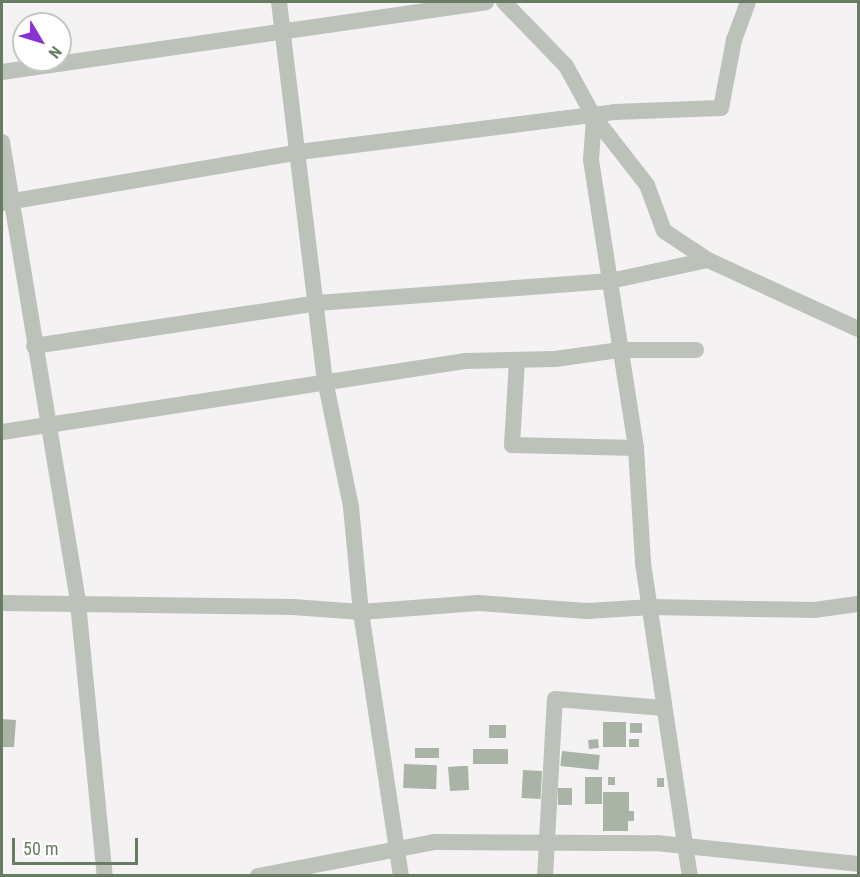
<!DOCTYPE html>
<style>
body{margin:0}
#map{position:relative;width:860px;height:877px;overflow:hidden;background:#f5f2f4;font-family:"Roboto Condensed",sans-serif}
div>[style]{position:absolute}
.building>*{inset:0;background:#a9b3a6;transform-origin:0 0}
.minor>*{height:16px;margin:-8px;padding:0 8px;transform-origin:8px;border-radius:8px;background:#bcc2ba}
span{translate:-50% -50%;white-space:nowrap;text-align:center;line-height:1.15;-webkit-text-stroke:6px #fff;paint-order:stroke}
.frame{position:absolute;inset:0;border:3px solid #687b63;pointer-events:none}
.north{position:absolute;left:12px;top:12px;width:60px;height:60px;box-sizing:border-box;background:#fff;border:2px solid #c3cac1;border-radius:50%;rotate:128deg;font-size:16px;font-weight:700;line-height:24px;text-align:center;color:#687b63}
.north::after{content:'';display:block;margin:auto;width:21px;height:27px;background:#8a33d4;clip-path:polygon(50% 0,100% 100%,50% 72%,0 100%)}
.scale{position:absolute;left:12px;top:838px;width:126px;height:27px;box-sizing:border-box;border:3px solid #687b63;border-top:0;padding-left:8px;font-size:18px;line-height:21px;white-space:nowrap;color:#687b63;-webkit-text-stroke:4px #fff;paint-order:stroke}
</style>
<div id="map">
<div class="building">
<i style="clip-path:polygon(2px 719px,16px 720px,14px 747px,2px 747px)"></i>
<i style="left:603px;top:722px;width:23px;height:25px"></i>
<i style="left:630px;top:723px;width:12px;height:10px"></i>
<i style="left:489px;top:725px;width:17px;height:13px"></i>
<i style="left:598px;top:739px;width:9px;height:10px;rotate:84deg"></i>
<i style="left:629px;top:739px;width:10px;height:8px"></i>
<i style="left:415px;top:748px;width:24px;height:10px"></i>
<i style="left:473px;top:749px;width:35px;height:15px"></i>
<i style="left:562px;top:751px;width:38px;height:15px;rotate:6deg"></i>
<i style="left:404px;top:764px;width:33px;height:24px;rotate:2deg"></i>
<i style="clip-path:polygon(462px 766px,468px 766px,469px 790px,450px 791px,448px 767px)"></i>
<i style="left:523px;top:770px;width:19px;height:28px;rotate:3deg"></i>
<i style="left:585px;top:777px;width:17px;height:27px"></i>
<i style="left:608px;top:777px;width:7px;height:8px"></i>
<i style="left:657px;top:778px;width:7px;height:9px"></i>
<i style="left:558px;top:788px;width:14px;height:17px"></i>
<i style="clip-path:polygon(603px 792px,629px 792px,629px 811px,634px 811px,634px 821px,628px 821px,628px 831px,603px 831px)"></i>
</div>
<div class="minor">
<i style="left:279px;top:2px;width:381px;rotate:83.1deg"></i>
<i style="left:325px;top:380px;width:130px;rotate:78.4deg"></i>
<i style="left:351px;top:507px;width:105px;rotate:84.6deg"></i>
<i style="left:361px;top:612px;width:267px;rotate:81.4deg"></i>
<i style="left:504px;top:2px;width:89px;rotate:45.9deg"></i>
<i style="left:566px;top:66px;width:58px;rotate:61.2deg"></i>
<i style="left:594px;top:117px;width:86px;rotate:52.1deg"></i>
<i style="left:647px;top:185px;width:49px;rotate:69.7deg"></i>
<i style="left:664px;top:231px;width:53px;rotate:33.4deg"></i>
<i style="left:708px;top:260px;width:165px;rotate:24.7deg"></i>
<i style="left:2px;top:72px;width:489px;rotate:-8.2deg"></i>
<i style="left:594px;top:117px;width:43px;rotate:94deg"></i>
<i style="left:591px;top:160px;width:291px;rotate:81.1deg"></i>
<i style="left:636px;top:448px;width:115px;rotate:86.5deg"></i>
<i style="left:643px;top:563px;width:317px;rotate:81.5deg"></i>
<i style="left:2px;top:142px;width:467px;rotate:80.6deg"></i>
<i style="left:78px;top:603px;width:274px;rotate:84.4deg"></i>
<i style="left:2px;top:203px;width:301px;rotate:-9.7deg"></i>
<i style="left:299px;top:152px;width:318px;rotate:-7.2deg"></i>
<i style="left:614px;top:112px;width:107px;rotate:-2.1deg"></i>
<i style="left:721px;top:108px;width:69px;rotate:-79.2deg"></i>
<i style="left:734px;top:40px;width:40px;rotate:-69.8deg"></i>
<i style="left:34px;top:346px;width:286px;rotate:-8.6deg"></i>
<i style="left:317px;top:303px;width:294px;rotate:-4.3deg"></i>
<i style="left:610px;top:281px;width:100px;rotate:-12.1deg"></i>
<i style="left:517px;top:360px;width:85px;rotate:93.4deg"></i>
<i style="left:512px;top:445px;width:124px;rotate:1.4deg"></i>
<i style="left:2px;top:432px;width:468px;rotate:-8.7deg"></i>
<i style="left:465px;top:361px;width:90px;rotate:-1.3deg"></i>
<i style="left:555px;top:359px;width:66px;rotate:-7.9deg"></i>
<i style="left:620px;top:350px;width:76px"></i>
<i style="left:2px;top:603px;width:291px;rotate:0.8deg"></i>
<i style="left:293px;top:607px;width:68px;rotate:4.2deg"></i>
<i style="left:361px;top:612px;width:117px;rotate:-4.4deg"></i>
<i style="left:478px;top:603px;width:109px;rotate:4.2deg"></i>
<i style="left:587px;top:611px;width:65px;rotate:-3.5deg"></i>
<i style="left:652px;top:607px;width:162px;rotate:1.1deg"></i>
<i style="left:814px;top:610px;width:44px;rotate:-7.8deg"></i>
<i style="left:258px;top:876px;width:179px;rotate:-10.9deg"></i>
<i style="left:434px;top:842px;width:222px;rotate:0.3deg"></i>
<i style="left:656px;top:843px;width:203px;rotate:5.9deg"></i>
<i style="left:545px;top:876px;width:177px;rotate:-86.8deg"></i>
<i style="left:555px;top:699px;width:109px;rotate:4.7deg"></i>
</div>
<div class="frame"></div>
<div class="north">N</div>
<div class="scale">50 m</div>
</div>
